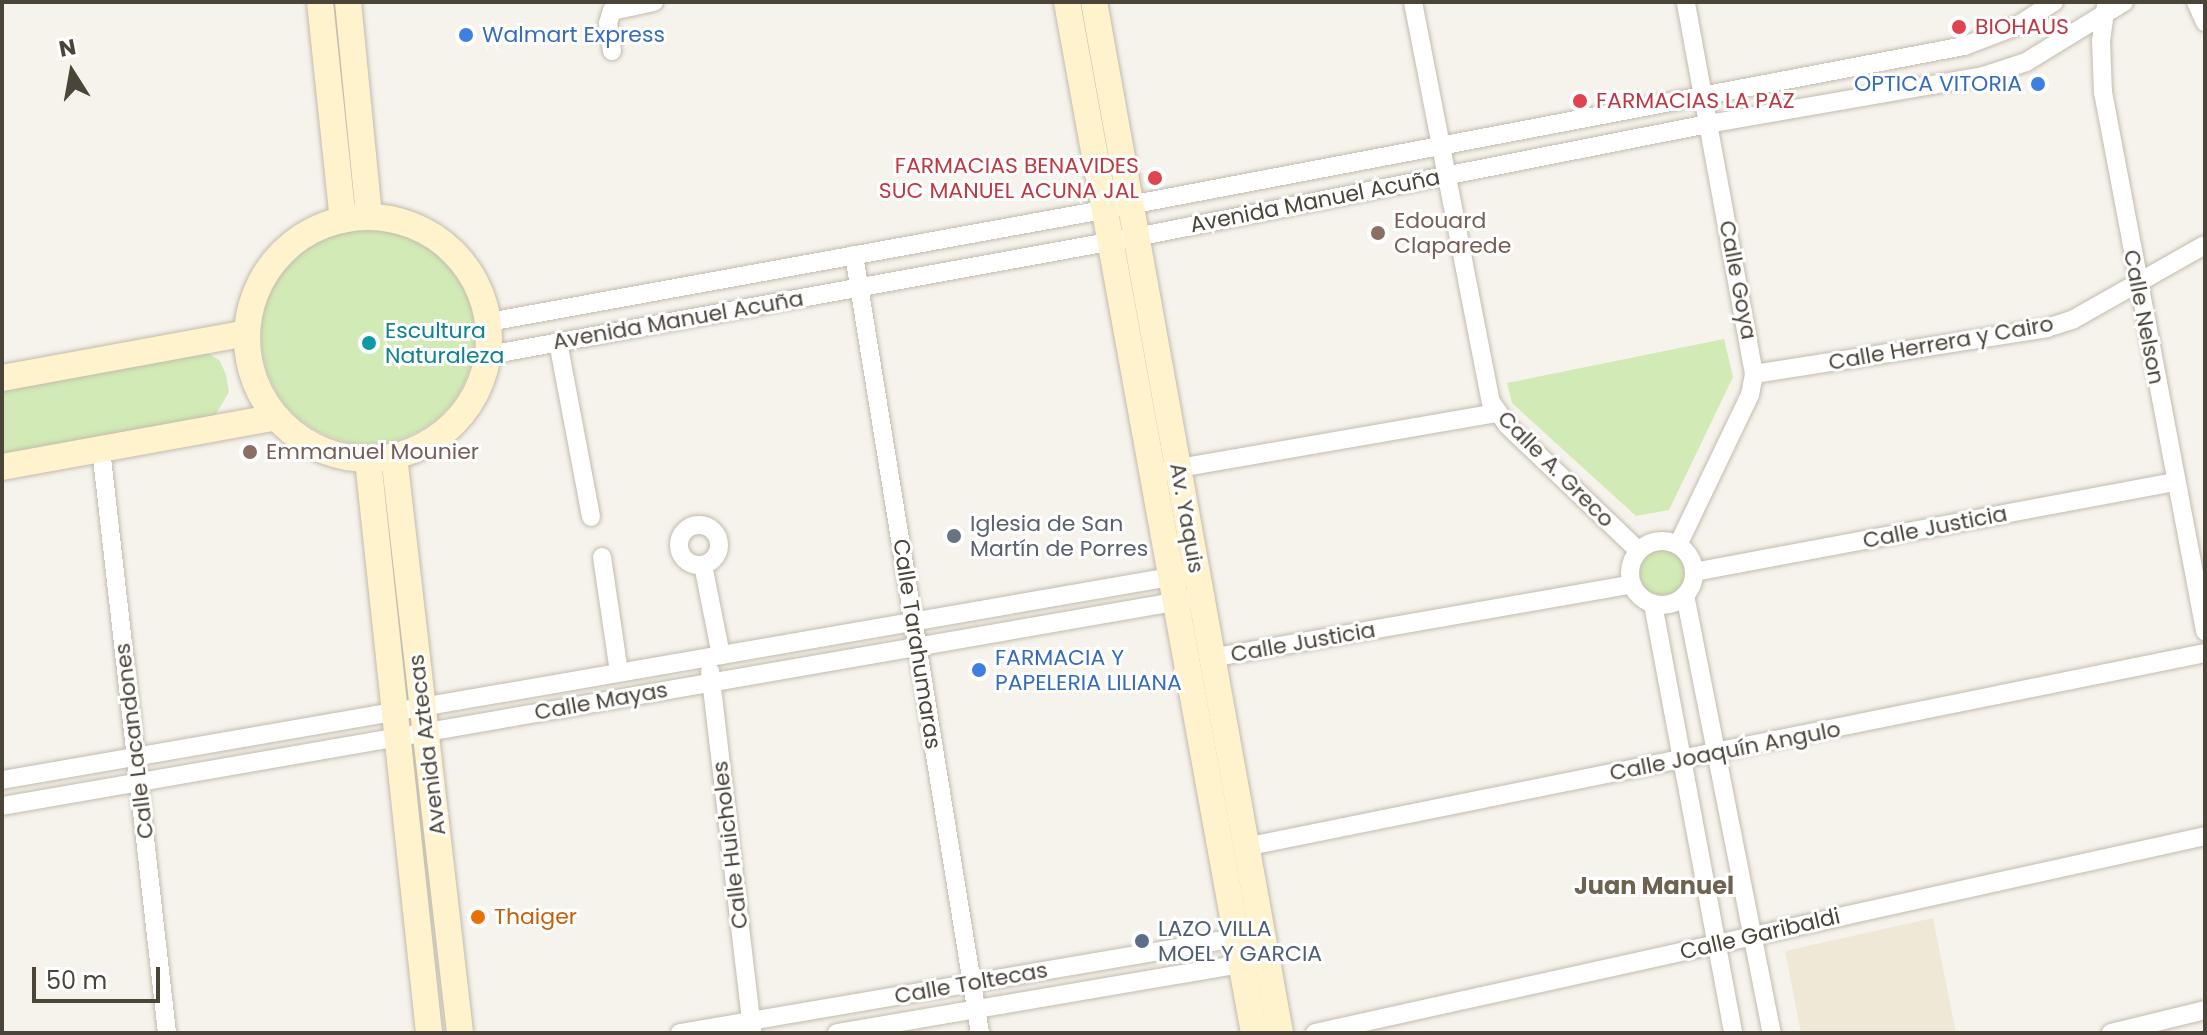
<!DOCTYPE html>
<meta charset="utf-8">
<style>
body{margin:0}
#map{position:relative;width:2207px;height:1035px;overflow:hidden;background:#f6f3ec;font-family:Poppins,sans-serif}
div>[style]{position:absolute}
.education>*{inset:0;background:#efe8d6}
.green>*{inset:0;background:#d2eab5}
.round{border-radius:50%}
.roads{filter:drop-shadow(0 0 2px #c2bbae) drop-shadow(0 0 2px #c2bbae)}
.street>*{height:18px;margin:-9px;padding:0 9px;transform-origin:9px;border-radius:9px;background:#fff}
.street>.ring{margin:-9px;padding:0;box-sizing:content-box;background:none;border:18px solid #fff;border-radius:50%}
.secondary>*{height:26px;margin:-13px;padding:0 13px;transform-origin:13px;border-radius:13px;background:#fff3cd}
.secondary>.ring{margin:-13px;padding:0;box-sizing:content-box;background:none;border:26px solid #fff3cd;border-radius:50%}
.dots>*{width:22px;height:22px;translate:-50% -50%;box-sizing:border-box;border:4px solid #fff;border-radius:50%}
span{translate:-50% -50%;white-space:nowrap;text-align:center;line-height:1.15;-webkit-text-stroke:6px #fff;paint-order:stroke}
.health-label{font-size:22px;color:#be3a42}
.left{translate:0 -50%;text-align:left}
.right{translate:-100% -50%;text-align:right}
.shop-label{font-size:22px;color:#366cbe}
.street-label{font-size:22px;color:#4b4439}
.education-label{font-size:22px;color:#785e54}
.culture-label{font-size:22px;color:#0d838f}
.worship-label{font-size:22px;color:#5b616d}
.food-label{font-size:22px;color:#c56008}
.service-label{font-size:22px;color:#4e5e75}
.neighbourhood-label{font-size:24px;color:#6e6250;font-weight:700}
.frame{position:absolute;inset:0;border:4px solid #4b4439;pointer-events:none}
.north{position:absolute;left:32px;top:32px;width:80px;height:80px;-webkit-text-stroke:6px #fff;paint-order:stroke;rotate:349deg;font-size:22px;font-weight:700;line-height:32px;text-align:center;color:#4b4439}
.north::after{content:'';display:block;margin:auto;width:28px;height:36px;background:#4b4439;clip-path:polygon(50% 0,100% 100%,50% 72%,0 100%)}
.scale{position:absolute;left:32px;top:967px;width:128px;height:36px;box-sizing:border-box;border:4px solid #4b4439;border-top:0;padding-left:10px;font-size:24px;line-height:28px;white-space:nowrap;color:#4b4439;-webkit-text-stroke:6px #fff;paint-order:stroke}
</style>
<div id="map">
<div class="education">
<i style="clip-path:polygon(1933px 918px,1956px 1033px,1801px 1033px,1785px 951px)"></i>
</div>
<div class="green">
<i class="round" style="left:261px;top:230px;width:214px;height:214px"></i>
<i style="clip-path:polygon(1724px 339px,1733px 377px,1669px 510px,1636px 516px,1512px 403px,1507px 383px)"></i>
<i style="clip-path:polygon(195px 351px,208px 353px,220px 361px,226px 375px,229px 392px,216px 414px,203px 421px,2px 457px,2px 386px)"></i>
<i class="round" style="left:1640px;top:550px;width:46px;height:46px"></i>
</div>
<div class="roads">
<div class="street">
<i style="left:1413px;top:2px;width:408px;rotate:79deg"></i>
<i style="left:1491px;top:402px;width:28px;rotate:55deg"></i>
<i style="left:1507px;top:425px;width:182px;rotate:43.7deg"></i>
<i style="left:2196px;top:2px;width:22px;rotate:66deg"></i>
<i style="left:2106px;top:5px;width:36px;rotate:98deg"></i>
<i style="left:2101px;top:41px;width:51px;rotate:87.8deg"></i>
<i style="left:2103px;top:92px;width:549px;rotate:79.28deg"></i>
<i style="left:612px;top:51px;width:28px;rotate:-98deg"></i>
<i style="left:608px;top:23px;width:13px;rotate:-72deg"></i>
<i style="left:612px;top:11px;width:43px;rotate:-12.1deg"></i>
<i style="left:854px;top:255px;width:788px;rotate:80.8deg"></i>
<i style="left:489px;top:322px;width:652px;rotate:-10.34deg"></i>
<i style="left:1130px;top:205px;width:849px;rotate:-10.79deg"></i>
<i style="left:1964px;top:46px;width:57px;rotate:-20.7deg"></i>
<i style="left:2017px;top:26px;width:44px;rotate:-33deg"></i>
<i style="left:558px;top:342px;width:178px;rotate:79.3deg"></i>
<i style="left:489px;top:355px;width:658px;rotate:-10.34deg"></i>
<i style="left:1136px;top:237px;width:583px;rotate:-11.18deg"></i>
<i style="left:1708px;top:124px;width:279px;rotate:-9.9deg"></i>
<i style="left:1983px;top:76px;width:45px;rotate:-18deg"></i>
<i style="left:2026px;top:62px;width:115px;rotate:-31.5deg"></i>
<i style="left:1754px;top:374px;width:297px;rotate:-8.9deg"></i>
<i style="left:2047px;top:328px;width:28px;rotate:-18deg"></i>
<i style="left:2074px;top:319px;width:150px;rotate:-29.5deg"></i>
<i style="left:101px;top:449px;width:588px;rotate:83.55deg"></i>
<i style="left:1167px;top:470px;width:335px;rotate:-9.8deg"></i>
<i class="ring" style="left:679px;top:525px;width:22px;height:22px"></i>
<i class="ring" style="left:1630px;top:541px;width:46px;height:46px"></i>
<i style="left:1678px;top:545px;width:166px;rotate:-64.4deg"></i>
<i style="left:1750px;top:395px;width:21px;rotate:-79deg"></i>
<i style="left:1754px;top:374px;width:378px;rotate:-100.4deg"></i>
<i style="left:602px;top:557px;width:116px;rotate:81.6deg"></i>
<i style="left:703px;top:565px;width:92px;rotate:78.7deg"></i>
<i style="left:1694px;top:572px;width:490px;rotate:-10.6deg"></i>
<i style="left:1685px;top:595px;width:447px;rotate:78.8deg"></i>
<i style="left:1653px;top:604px;width:436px;rotate:79.4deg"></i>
<i style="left:1210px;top:658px;width:428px;rotate:-9.9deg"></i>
<i style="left:710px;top:671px;width:362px;rotate:83.3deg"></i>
<i style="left:2px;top:780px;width:1198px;rotate:-9.86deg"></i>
<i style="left:2px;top:806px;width:1202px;rotate:-9.87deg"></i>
<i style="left:1245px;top:847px;width:979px;rotate:-11.42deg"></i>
<i style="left:680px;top:1033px;width:575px;rotate:-9.71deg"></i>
<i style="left:837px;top:1033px;width:422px;rotate:-9.7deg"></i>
<i style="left:1315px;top:1033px;width:912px;rotate:-12.48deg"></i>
<i style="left:2111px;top:1033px;width:97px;rotate:-13.7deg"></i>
</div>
<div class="secondary">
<i style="left:320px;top:2px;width:219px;rotate:84deg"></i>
<i style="left:348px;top:2px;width:216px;rotate:84.4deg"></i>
<i style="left:1067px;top:2px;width:1048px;rotate:79.72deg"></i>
<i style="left:1094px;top:2px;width:1048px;rotate:79.77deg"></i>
<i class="ring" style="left:247px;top:217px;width:216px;height:216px"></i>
<i style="left:2px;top:378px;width:248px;rotate:-10.4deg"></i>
<i style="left:394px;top:456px;width:581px;rotate:83.47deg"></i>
<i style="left:368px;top:460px;width:576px;rotate:83.92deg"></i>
<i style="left:2px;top:467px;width:279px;rotate:-10.3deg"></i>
</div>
</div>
<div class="dots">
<i style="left:1959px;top:27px;background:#e0444e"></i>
<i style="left:466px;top:35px;background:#3f7fe0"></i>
<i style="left:2038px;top:84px;background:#3f7fe0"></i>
<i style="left:1580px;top:101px;background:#e0444e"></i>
<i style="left:1155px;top:178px;background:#e0444e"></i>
<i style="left:1378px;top:233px;background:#8d6e63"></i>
<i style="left:369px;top:343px;background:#0f9aa8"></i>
<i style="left:250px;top:452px;background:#8d6e63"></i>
<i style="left:954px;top:536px;background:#6b7280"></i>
<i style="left:979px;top:670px;background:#3f7fe0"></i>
<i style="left:478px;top:917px;background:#e8710a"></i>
<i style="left:1142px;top:941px;background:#5c6f8a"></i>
</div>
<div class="health-label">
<span class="left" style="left:1975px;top:27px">BIOHAUS</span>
<span class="left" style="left:1596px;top:101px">FARMACIAS LA PAZ</span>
<span class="right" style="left:1139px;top:178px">FARMACIAS BENAVIDES<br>SUC MANUEL ACUNA JAL</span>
</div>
<div class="shop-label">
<span class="left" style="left:482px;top:35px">Walmart Express</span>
<span class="right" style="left:2022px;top:84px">OPTICA VITORIA</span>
<span class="left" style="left:995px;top:670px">FARMACIA Y<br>PAPELERIA LILIANA</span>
</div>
<div class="street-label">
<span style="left:1315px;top:201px;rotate:-11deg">Avenida Manuel Acuña</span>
<span style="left:1738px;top:280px;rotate:79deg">Calle Goya</span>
<span style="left:2144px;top:317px;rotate:79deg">Calle Nelson</span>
<span style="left:678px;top:320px;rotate:-10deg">Avenida Manuel Acuña</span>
<span style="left:1941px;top:343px;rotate:-10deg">Calle Herrera y Cairo</span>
<span style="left:1556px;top:469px;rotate:45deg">Calle A. Greco</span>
<span style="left:1187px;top:518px;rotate:80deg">Av. Yaquis</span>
<span style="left:1935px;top:527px;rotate:-11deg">Calle Justicia</span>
<span style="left:1303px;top:642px;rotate:-10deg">Calle Justicia</span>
<span style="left:917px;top:644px;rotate:81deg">Calle Tarahumaras</span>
<span style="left:601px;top:701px;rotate:-10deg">Calle Mayas</span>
<span style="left:134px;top:741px;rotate:-97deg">Calle Lacandones</span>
<span style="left:427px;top:745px;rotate:-97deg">Avenida Aztecas</span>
<span style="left:1725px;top:751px;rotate:-11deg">Calle Joaquín Angulo</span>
<span style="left:730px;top:845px;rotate:-97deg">Calle Huicholes</span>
<span style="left:1760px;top:934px;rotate:-13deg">Calle Garibaldi</span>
<span style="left:971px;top:983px;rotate:-10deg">Calle Toltecas</span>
</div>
<div class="education-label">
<span class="left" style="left:1394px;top:233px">Edouard<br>Claparede</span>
<span class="left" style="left:266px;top:452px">Emmanuel Mounier</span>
</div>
<div class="culture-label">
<span class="left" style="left:385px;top:343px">Escultura<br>Naturaleza</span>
</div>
<div class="worship-label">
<span class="left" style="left:970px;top:536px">Iglesia de San<br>Martín de Porres</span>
</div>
<div class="food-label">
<span class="left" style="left:494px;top:917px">Thaiger</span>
</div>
<div class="service-label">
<span class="left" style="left:1158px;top:941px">LAZO VILLA<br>MOEL Y GARCIA</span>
</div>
<div class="neighbourhood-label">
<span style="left:1654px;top:886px">Juan Manuel</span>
</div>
<div class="frame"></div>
<div class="north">N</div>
<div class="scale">50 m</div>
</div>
